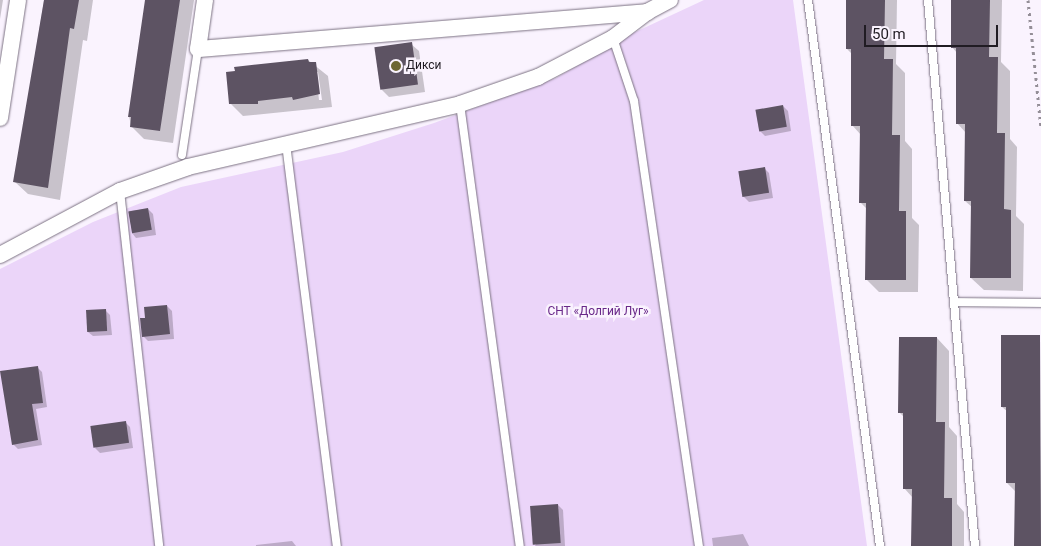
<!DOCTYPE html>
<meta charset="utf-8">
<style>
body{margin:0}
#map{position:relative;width:1041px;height:546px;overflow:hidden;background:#faf3fe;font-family:Roboto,sans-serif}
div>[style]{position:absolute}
.green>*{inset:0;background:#ebd5f9}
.shadow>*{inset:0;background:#0003}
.building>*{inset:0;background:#5d5363;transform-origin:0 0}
.path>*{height:3px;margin-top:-1.5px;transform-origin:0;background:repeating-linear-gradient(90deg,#948e97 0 2.5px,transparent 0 6.5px)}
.roads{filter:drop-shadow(0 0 1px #7c7283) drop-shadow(0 0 1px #7c7283)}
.lane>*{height:8px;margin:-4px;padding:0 4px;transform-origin:4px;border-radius:4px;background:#fff}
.street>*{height:16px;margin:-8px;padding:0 8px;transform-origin:8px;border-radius:8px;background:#fff}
.dots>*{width:14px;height:14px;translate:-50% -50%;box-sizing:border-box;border:2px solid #faf3fe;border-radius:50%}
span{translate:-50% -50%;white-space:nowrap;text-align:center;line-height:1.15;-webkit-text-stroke:5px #faf3fe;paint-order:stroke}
.poi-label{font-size:12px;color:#201c23}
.left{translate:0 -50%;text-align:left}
.park-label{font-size:12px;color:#692889}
.scale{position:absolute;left:864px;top:25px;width:134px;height:22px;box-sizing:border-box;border:2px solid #201c23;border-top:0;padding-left:6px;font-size:15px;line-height:18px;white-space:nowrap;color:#201c23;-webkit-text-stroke:4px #faf3fe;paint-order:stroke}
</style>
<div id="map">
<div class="green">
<i style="clip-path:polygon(704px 0,793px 0,867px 546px,0 546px,0 269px,93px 222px,181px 187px,343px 152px,434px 123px,556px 78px,631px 34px)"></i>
</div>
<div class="shadow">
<i style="clip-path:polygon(0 0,3px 0,0 19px)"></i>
<i style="clip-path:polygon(44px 0,93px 0,87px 41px,83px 40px,60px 200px,28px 194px,15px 182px)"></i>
<i style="clip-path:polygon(146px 0,194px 0,173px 143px,144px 139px,131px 126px,129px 116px)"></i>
<i style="clip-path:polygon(848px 0,897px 0,896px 64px,905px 73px,905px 141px,912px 149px,912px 218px,919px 225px,918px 292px,879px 292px,866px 279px,867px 209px,860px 202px,861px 135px,852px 125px,853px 55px,847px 49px)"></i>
<i style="clip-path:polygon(952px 0,1002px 0,1001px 62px,1010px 71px,1010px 139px,1017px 147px,1016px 216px,1024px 224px,1023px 291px,984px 290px,971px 278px,972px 207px,965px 201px,966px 133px,957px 123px,957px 53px,952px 47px)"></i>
<i style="clip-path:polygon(411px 44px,419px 51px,425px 92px,389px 97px,382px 90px)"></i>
<i style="clip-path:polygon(evenodd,308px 60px,328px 76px,332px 107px,243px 116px,231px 104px,227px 73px,308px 60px,316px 72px,318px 72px,322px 100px,319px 100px,316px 72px)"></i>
<i style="clip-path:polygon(783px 106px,788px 111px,791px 131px,765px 136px,760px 131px)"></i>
<i style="clip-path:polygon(764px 168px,769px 173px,773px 198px,749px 202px,744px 197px,740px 172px)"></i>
<i style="clip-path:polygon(148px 209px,153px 214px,156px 235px,136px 238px,132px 233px,129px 211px)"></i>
<i style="clip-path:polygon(167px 306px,172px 311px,174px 339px,148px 341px,143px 336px,146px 319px)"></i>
<i style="clip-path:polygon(105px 310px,110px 315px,112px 335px,93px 336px,88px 332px)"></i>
<i style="clip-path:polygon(1039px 337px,1041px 546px,1015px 546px,1016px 492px,1007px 483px,1008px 412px,1002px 407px)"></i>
<i style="clip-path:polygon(937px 338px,949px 351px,949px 427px,957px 436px,957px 504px,964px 512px,964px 546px,913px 546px,913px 498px,904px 488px,905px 418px,899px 412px)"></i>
<i style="clip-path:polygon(37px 367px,42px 372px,47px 407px,36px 409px,42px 445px,18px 449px,13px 444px)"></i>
<i style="clip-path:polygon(125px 422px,130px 427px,133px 448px,100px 453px,95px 448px)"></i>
<i style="clip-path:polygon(558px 505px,563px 510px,565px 546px,535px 546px)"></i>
<i style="clip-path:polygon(743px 534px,749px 546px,713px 546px,712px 538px)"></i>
<i style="clip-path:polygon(292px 541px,296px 546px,256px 546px,256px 545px)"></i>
</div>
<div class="building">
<i style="clip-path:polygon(44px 0,79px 0,74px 29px,70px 28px,48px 188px,13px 182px)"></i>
<i style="clip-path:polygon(145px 0,180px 0,160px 131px,130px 127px,131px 117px,128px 117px)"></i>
<i style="clip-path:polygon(846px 0,885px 0,884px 59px,893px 59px,892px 135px,900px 135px,899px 211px,906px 211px,906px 280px,865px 280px,866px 203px,859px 203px,860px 126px,851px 126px,851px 49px,846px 49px)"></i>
<i style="clip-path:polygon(951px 0,990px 0,989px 57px,998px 57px,997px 133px,1005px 133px,1004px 209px,1011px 210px,1011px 278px,970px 278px,971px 201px,964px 201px,965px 124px,956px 124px,956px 48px,951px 48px)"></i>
<i style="left:412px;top:42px;width:43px;height:38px;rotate:82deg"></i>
<i style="clip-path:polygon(308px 59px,309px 62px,316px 62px,320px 94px,293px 100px,292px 97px,258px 101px,258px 104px,229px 104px,226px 72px,235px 71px,234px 67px)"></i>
<i style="left:783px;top:105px;width:22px;height:28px;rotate:80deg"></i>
<i style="left:765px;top:167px;width:26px;height:27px;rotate:81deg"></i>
<i style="left:148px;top:208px;width:22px;height:20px;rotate:80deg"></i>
<i style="clip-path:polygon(167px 305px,170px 334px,142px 337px,140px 318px,145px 318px,144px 307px)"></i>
<i style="left:106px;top:309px;width:22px;height:20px;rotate:87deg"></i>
<i style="clip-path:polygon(1001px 335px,1040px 335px,1041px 546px,1014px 546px,1015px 483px,1006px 483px,1006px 407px,1001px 407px)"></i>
<i style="clip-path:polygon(899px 337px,937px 337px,936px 422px,945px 422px,944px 498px,952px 498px,952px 546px,911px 546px,912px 489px,903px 489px,903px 413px,898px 413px)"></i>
<i style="clip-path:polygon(38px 366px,43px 403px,32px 404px,38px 440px,12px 445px,0 371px)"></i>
<i style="left:126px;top:421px;width:22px;height:36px;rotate:82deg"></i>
<i style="left:558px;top:504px;width:39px;height:28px;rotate:86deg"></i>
</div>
<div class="path">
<i style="left:1028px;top:0;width:129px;rotate:84.2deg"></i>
</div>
<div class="roads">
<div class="lane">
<i style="left:808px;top:0;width:551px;rotate:82.49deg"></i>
<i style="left:928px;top:0;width:548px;rotate:85.08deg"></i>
<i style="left:613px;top:38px;width:66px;rotate:71.6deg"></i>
<i style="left:634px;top:101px;width:450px;rotate:81.7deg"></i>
<i style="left:460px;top:104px;width:446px;rotate:82.3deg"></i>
<i style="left:286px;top:144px;width:405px;rotate:82.8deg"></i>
<i style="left:182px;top:155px;width:107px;rotate:-81.4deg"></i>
<i style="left:120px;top:191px;width:357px;rotate:83.7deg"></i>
<i style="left:954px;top:302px;width:87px;rotate:0.7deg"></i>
</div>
<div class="street">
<i style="left:205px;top:0;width:49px;rotate:98.1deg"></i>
<i style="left:198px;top:49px;width:451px;rotate:-4.7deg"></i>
<i style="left:0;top:118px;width:119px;rotate:-81.3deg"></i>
<i style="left:0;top:255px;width:136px;rotate:-28.1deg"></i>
<i style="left:120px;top:191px;width:72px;rotate:-19.4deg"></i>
<i style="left:188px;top:167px;width:279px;rotate:-13deg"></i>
<i style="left:460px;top:104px;width:83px;rotate:-19.1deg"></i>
<i style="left:538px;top:77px;width:85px;rotate:-27.5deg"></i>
<i style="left:613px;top:38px;width:43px;rotate:-37.4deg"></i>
<i style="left:647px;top:12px;width:26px;rotate:-28deg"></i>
</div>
</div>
<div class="dots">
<i style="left:396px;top:66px;background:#6d6733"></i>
</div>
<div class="poi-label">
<span class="left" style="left:406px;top:66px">Дикси</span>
</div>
<div class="park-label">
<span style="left:598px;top:312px">СНТ «Долгий Луг»</span>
</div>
<div class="scale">50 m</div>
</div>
